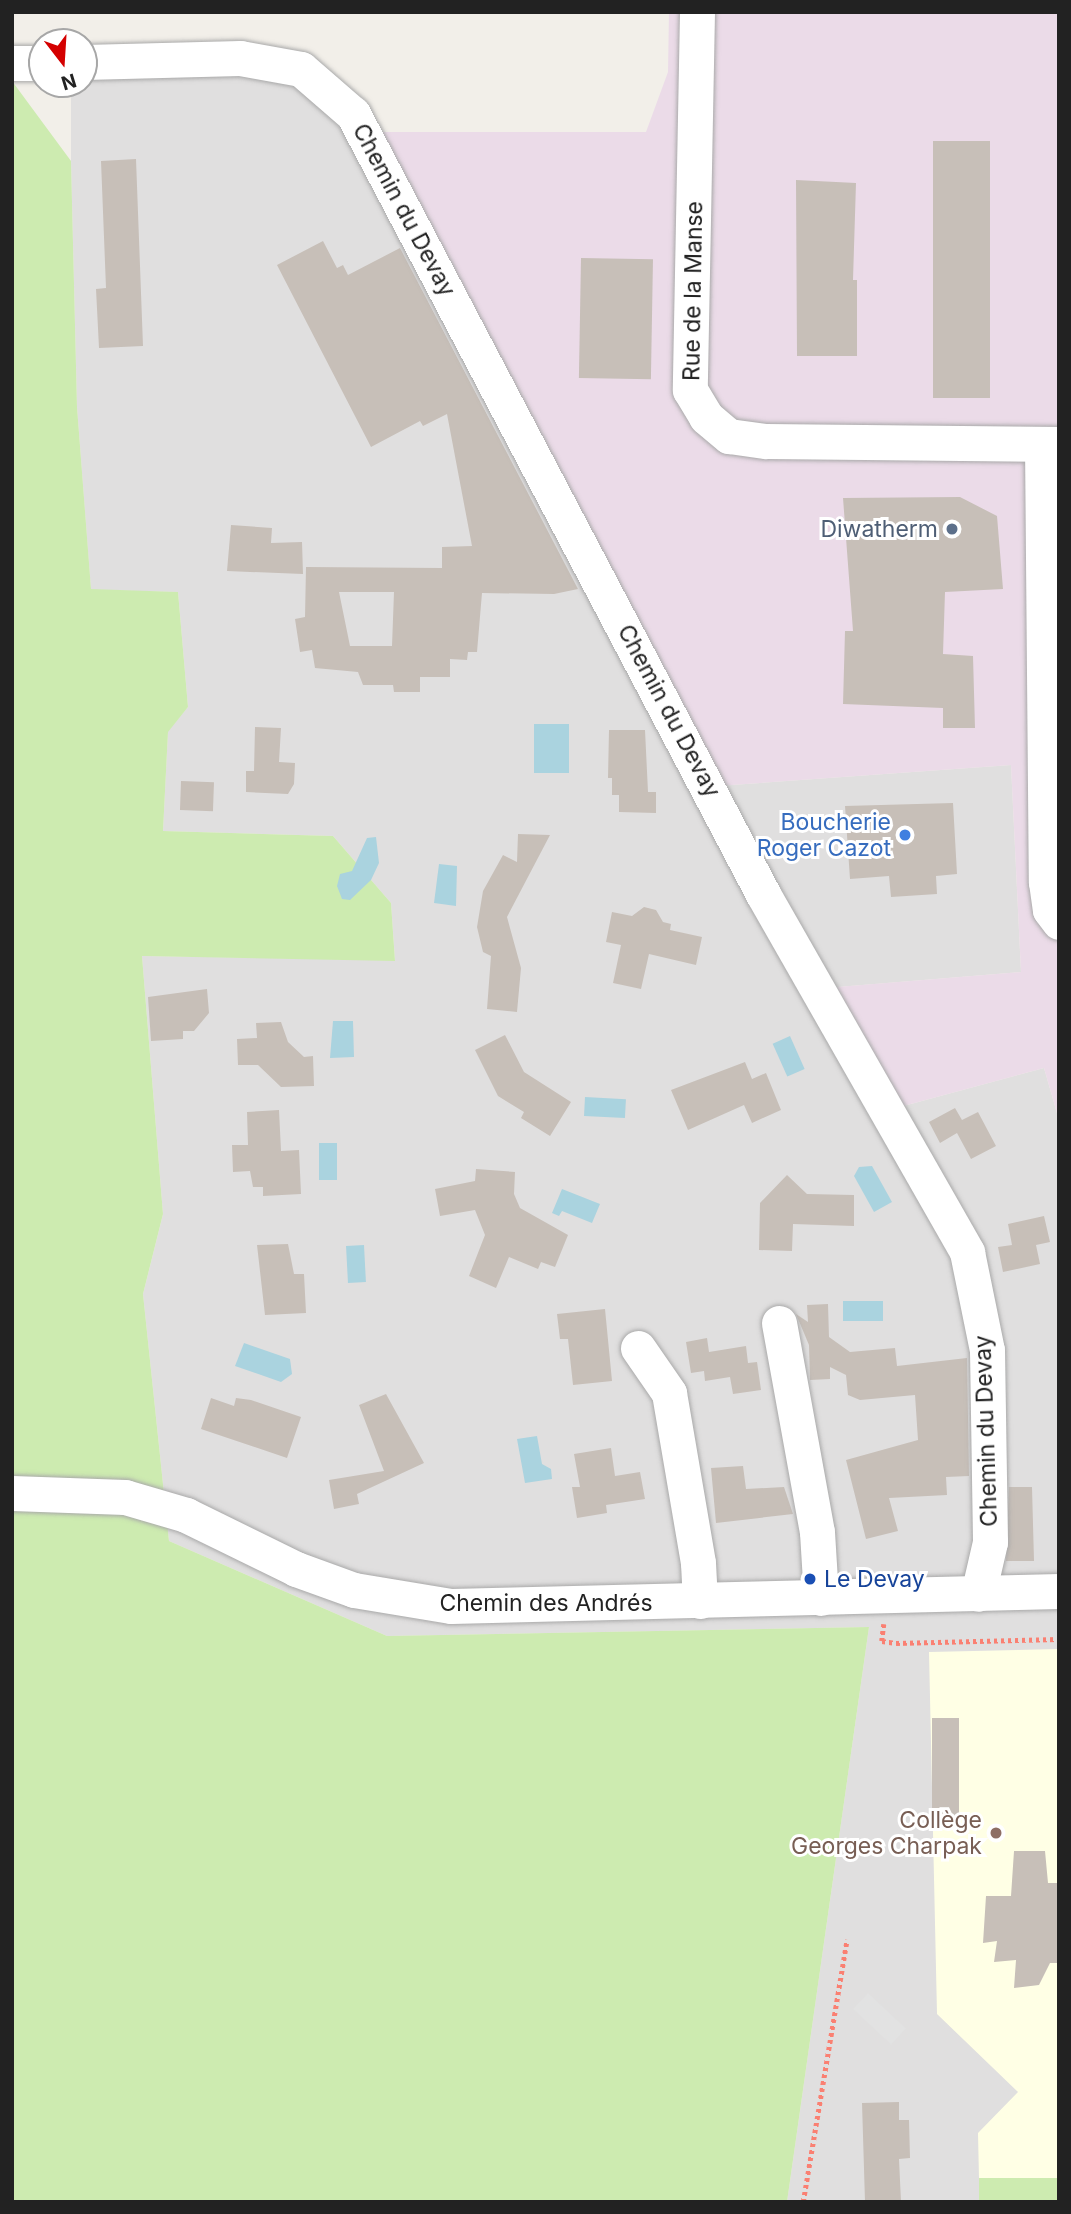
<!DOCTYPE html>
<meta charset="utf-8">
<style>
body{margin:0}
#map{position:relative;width:1071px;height:2214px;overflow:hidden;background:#f2efe9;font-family:Inter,sans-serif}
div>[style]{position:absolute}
.residential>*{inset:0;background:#e0dfdf}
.industrial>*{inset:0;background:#ebdbe8}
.education>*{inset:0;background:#ffffe5}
.grass>*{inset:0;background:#cdebb0;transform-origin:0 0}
.parking>*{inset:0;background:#e2e2e2;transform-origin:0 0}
.water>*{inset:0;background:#aad3df;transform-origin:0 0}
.building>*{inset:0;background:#c7bfb8;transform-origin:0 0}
.path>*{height:4.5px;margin-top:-2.25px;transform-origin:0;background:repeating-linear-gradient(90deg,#fa8072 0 3.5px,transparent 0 7px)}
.roads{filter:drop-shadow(0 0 2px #a9a9a9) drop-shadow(0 0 2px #a9a9a9)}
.minor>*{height:35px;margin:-17.5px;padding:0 17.5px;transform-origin:17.5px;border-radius:17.5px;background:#fff}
.dots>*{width:19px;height:19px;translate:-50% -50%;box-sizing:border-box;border:4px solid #fff;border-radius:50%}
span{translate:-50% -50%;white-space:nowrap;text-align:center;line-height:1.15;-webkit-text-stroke:6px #fff;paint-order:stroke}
.street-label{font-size:23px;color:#222}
.service-label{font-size:23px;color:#4e5e75}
.right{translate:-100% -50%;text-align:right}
.shop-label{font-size:23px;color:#366cbe}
.transit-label{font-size:23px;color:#164399}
.left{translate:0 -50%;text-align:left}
.education-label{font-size:23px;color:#785e54}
.frame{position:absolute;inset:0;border:14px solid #222;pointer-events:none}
.north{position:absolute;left:28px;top:28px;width:70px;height:70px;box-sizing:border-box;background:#fff;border:2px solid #a7a7a7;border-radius:50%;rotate:163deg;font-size:19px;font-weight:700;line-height:28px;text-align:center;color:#222}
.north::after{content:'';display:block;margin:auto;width:24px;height:32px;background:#d40000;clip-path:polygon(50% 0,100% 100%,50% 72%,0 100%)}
</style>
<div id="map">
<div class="residential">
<i style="clip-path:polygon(84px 50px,311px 59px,717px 786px,1011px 765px,1021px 972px,838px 987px,896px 1108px,1044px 1068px,1059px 1120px,1059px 2178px,980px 2179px,980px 2202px,787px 2202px,869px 1627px,387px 1636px,169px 1541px,143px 1294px,163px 1214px,142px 956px,395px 960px,391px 903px,333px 836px,163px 831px,168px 731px,188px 707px,178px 592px,91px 590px,77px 407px,71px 161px,71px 84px,84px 84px)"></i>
</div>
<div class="industrial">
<i style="clip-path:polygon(669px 12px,1059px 12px,1059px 1120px,1044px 1068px,896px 1108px,837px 987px,1021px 972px,1011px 765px,717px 786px,378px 132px,646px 132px,668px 72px)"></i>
</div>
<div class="education">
<i style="clip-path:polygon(1059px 1649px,1059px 2178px,979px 2179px,978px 2133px,1018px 2092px,937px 2014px,929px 1652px)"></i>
</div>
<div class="grass">
<i style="clip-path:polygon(12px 81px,71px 161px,77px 407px,91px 589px,178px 592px,188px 707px,168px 732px,163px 831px,333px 836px,391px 903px,395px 961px,142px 956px,163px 1214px,143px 1294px,169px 1541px,387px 1636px,869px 1627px,787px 2202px,12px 2202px)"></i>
<i style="left:1059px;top:2178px;width:24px;height:80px;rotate:90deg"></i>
</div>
<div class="parking">
<i style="left:868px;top:1993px;width:52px;height:22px;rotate:43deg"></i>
</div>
<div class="water">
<i style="left:534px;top:724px;width:35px;height:49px"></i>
<i style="clip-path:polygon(376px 837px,379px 863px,371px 880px,350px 900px,342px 899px,337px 886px,340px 874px,352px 871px,367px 838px)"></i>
<i style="clip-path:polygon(439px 864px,457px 866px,456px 906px,434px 903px)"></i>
<i style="clip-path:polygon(333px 1021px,353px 1021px,354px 1057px,330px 1058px)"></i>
<i style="left:790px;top:1036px;width:36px;height:19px;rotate:66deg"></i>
<i style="left:585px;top:1097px;width:41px;height:19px;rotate:3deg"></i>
<i style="left:319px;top:1143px;width:18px;height:37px"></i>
<i style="clip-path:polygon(872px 1166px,892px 1202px,874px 1212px,854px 1176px,859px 1167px)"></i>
<i style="clip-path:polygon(562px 1189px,600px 1204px,592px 1223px,562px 1211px,559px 1216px,552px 1213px)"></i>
<i style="left:364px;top:1245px;width:37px;height:18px;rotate:87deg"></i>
<i style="left:843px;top:1301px;width:40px;height:20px"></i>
<i style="clip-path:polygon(244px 1343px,290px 1359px,292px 1374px,281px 1382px,235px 1366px)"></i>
<i style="clip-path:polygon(537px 1436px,542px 1464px,551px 1469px,552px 1479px,525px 1483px,517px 1439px)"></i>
</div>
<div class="building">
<i style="left:933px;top:141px;width:57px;height:257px"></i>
<i style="clip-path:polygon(136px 159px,143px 346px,99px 348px,96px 289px,106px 288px,101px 161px)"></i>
<i style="clip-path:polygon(796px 180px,856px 183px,853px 280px,857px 280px,857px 356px,797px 356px)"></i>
<i style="clip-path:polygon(evenodd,323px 241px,337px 268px,343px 265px,348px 275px,400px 248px,578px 589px,554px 594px,482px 593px,477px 652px,468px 652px,467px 660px,450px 659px,450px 677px,420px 677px,420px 692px,394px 692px,393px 685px,363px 685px,358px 672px,315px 668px,312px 650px,300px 652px,295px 619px,305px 617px,306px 567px,442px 568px,442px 547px,472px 546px,447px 414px,423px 426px,420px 421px,371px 447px,277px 265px,323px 241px,339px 592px,394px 592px,392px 646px,350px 646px,339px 592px)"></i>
<i style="left:581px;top:258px;width:72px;height:120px;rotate:1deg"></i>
<i style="clip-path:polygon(960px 497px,997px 516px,1003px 589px,945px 592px,943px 654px,973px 656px,975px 728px,943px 728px,943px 708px,843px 704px,845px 631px,853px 631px,843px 498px)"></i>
<i style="clip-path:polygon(231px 525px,272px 528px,271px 543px,302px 542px,303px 574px,227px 571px)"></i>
<i style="clip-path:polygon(255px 727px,281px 728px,279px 762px,295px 763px,294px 784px,288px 794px,246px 792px,246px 771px,254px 771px)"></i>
<i style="clip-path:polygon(609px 730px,645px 730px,648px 792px,656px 792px,656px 813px,619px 812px,619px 795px,612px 795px,612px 778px,608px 778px)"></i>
<i style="left:181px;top:781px;width:33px;height:29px;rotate:2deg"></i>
<i style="clip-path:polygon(953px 803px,957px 874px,936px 876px,937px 894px,891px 897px,889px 876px,850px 879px,845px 806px)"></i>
<i style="clip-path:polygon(518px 834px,550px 835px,507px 917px,521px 968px,517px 1012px,487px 1009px,491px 956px,483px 952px,477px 927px,483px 891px,503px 855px,517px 862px)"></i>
<i style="clip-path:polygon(644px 907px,656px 910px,663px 922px,671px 924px,670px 930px,702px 937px,696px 965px,649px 954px,641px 989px,613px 983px,621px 945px,606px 942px,612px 912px,632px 916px)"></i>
<i style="clip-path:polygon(207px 989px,209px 1013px,194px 1031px,183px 1031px,183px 1039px,151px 1041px,148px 997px)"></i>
<i style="clip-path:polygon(281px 1022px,288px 1042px,304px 1057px,313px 1056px,314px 1086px,281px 1087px,258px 1065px,238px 1065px,237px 1039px,257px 1038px,256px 1023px)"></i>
<i style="clip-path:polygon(505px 1035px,524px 1072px,571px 1102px,550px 1136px,521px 1118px,524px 1112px,498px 1096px,475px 1050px)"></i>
<i style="clip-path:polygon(745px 1062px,752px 1079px,766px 1073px,781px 1110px,752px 1123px,744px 1105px,688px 1130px,671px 1090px)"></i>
<i style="clip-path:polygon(955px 1108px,962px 1120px,978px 1112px,996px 1146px,971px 1159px,957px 1133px,940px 1143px,929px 1122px)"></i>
<i style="clip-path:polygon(279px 1110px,281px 1151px,299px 1150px,301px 1194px,263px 1196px,263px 1187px,253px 1187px,250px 1171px,233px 1172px,232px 1145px,248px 1145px,247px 1112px)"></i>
<i style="clip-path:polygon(476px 1169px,515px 1172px,514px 1194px,520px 1208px,568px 1235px,555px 1267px,541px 1262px,538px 1269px,509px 1257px,496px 1288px,469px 1276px,485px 1235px,475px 1210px,440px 1216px,435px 1189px,475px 1181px)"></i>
<i style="clip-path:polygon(787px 1175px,807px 1194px,854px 1195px,854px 1226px,793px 1224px,792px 1251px,759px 1250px,760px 1203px)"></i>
<i style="clip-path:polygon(1044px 1216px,1050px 1242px,1036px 1245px,1040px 1264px,1003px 1272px,998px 1247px,1012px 1245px,1008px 1224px)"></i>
<i style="clip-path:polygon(288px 1244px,294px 1274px,304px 1274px,306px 1313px,265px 1315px,257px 1245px)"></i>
<i style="clip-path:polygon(828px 1304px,829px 1337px,850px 1352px,895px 1348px,897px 1366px,967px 1358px,969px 1476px,946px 1477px,947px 1495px,889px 1498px,898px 1531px,866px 1539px,846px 1460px,918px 1440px,915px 1395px,860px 1400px,848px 1395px,846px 1375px,830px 1367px,830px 1379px,810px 1380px,809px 1345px,796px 1314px,808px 1322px,807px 1305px)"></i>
<i style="clip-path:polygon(605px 1309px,612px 1381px,573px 1385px,568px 1339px,560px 1339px,557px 1314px)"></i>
<i style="clip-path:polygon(707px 1338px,709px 1352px,746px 1346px,748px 1363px,757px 1362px,761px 1390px,733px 1394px,730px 1377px,705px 1381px,704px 1371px,691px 1373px,686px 1342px)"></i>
<i style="clip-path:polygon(386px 1394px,424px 1463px,357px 1494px,359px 1504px,334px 1509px,329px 1480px,384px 1471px,359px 1405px)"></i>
<i style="clip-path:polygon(211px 1398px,234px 1406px,236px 1398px,251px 1400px,301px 1417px,287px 1458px,201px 1429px)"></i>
<i style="clip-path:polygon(611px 1448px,615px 1476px,640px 1472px,645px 1499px,606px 1505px,607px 1513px,577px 1518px,572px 1487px,580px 1487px,574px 1454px)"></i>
<i style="clip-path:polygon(743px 1466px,746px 1489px,784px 1487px,793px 1514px,716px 1523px,711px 1468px)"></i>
<i style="clip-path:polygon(1009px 1487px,1032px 1487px,1034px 1561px,1006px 1561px)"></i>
<i style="left:959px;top:1718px;width:101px;height:27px;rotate:90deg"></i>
<i style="clip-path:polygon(1014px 1851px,1045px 1851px,1048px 1883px,1059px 1883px,1059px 1963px,1050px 1963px,1039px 1985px,1014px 1988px,1016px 1960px,994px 1962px,997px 1941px,983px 1943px,986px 1896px,1011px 1896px)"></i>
<i style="clip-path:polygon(899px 2102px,899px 2120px,909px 2120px,910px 2158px,899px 2159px,901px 2202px,865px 2202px,862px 2103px)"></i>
</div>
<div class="path">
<i style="left:884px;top:1624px;width:17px;rotate:97deg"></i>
<i style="left:882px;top:1641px;width:14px;rotate:8deg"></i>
<i style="left:896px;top:1643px;width:163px;rotate:-1.4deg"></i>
<i style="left:803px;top:2202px;width:266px;rotate:-80.5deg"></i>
</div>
<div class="roads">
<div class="minor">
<i style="left:697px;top:12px;width:378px;rotate:91.1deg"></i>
<i style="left:690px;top:390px;width:31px;rotate:59deg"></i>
<i style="left:706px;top:417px;width:30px;rotate:40deg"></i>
<i style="left:729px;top:436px;width:37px;rotate:8deg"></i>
<i style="left:766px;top:441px;width:293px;rotate:0.6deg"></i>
<i style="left:84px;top:62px;width:156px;rotate:-1.5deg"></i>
<i style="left:240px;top:58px;width:62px;rotate:10.2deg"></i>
<i style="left:301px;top:69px;width:69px;rotate:40.9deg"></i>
<i style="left:353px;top:114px;width:881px;rotate:62.27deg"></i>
<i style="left:763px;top:894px;width:412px;rotate:60.3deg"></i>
<i style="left:967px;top:1252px;width:100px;rotate:78.5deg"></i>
<i style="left:987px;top:1350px;width:192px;rotate:89.1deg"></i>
<i style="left:990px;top:1542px;width:53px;rotate:103deg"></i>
<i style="left:12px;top:63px;width:30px"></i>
<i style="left:1042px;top:444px;width:438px;rotate:89.5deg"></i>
<i style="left:1046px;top:882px;width:28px;rotate:82deg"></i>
<i style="left:1050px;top:910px;width:15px;rotate:53deg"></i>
<i style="left:779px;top:1323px;width:212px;rotate:79.7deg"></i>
<i style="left:817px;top:1532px;width:66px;rotate:86.5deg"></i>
<i style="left:638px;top:1348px;width:55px;rotate:55.4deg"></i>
<i style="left:669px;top:1393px;width:172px;rotate:80.3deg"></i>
<i style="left:698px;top:1563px;width:38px;rotate:87deg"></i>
<i style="left:12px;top:1493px;width:113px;rotate:2deg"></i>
<i style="left:125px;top:1497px;width:64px;rotate:16.4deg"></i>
<i style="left:186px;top:1515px;width:123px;rotate:26.1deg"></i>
<i style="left:296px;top:1569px;width:62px;rotate:19.9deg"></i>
<i style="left:354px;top:1590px;width:98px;rotate:9.4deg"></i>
<i style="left:451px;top:1606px;width:608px;rotate:-1.41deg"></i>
</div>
</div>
<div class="dots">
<i style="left:952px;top:529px;background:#5c6f8a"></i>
<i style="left:905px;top:835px;background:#3f7fe0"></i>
<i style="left:810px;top:1579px;background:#1a4fb4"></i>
<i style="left:996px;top:1833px;background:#8d6e63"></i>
</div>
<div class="street-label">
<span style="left:404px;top:210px;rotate:62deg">Chemin du Devay</span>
<span style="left:693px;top:291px;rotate:-89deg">Rue de la Manse</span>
<span style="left:669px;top:711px;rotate:62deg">Chemin du Devay</span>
<span style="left:986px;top:1431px;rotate:-92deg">Chemin du Devay</span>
<span style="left:546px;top:1603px">Chemin des Andrés</span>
</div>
<div class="service-label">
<span class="right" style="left:938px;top:529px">Diwatherm</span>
</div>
<div class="shop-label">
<span class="right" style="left:891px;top:835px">Boucherie<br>Roger Cazot</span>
</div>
<div class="transit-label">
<span class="left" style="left:824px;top:1579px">Le Devay</span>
</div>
<div class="education-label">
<span class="right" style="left:982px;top:1833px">Collège<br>Georges Charpak</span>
</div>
<div class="frame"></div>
<div class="north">N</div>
</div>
